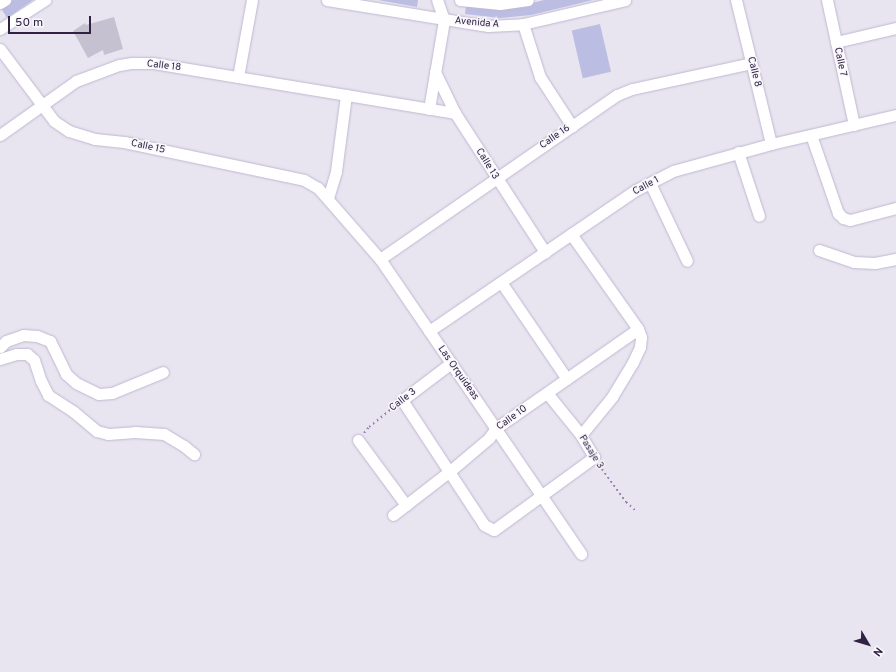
<!DOCTYPE html>
<style>
body{margin:0}
#map{position:relative;width:896px;height:672px;overflow:hidden;background:#e8e5f0;font-family:Overpass,sans-serif}
div>[style]{position:absolute}
.green>*{inset:0;background:#bcbde3;transform-origin:0 0}
.building>*{inset:0;background:#c6c1d1}
.path>*{height:2px;margin-top:-1px;transform-origin:0;background:repeating-linear-gradient(90deg,#9782b7 0 2px,transparent 0 5px)}
.roads{filter:drop-shadow(0 0 1px #c0b7d1) drop-shadow(0 0 1px #c0b7d1)}
.minor>*{height:11px;margin:-5.5px;padding:0 5.5px;transform-origin:5.5px;border-radius:5.5px;background:#fff}
.secondary>*{height:11px;margin:-5.5px;padding:0 5.5px;transform-origin:5.5px;border-radius:5.5px;background:#fff}
span{translate:-50% -50%;white-space:nowrap;text-align:center;line-height:1.15;-webkit-text-stroke:3px #f8f7fb;paint-order:stroke}
.street-label{font-size:10px;color:#312145}
.north{position:absolute;left:848px;top:624px;width:40px;height:40px;-webkit-text-stroke:3px #f8f7fb;paint-order:stroke;rotate:128deg;font-size:11px;font-weight:700;line-height:16px;text-align:center;color:#312145}
.north::after{content:'';display:block;margin:auto;width:14px;height:18px;background:#312145;clip-path:polygon(50% 0,100% 100%,50% 72%,0 100%)}
.scale{position:absolute;left:8px;top:16px;width:83px;height:18px;box-sizing:border-box;border:2px solid #312145;border-top:0;padding-left:5px;font-size:12px;line-height:14px;white-space:nowrap;color:#312145;-webkit-text-stroke:3px #f8f7fb;paint-order:stroke}
</style>
<div id="map">
<div class="green">
<i style="clip-path:polygon(12px 0,33px 0,7px 18px,1px 8px)"></i>
<i style="clip-path:polygon(378px 0,418px 0,417px 7px)"></i>
<i style="clip-path:polygon(544px 0,593px 0,531px 15px,500px 18px,465px 14px,466px 5px,520px 6px)"></i>
<i style="left:600px;top:24px;width:49px;height:29px;rotate:77deg"></i>
</div>
<div class="building">
<i style="clip-path:polygon(114px 17px,123px 49px,104px 55px,103px 50px,88px 58px,73px 31px,85px 23px,86px 25px)"></i>
</div>
<div class="path">
<i style="left:364px;top:433px;width:8px;rotate:-50deg"></i>
<i style="left:369px;top:427px;width:32px;rotate:-39deg"></i>
<i style="left:599px;top:465px;width:46px;rotate:53.9deg"></i>
<i style="left:626px;top:502px;width:13px;rotate:42deg"></i>
</div>
<div class="roads">
<div class="minor">
<i style="left:736px;top:0;width:148px;rotate:76.3deg"></i>
<i style="left:827px;top:0;width:128px;rotate:77.8deg"></i>
<i style="left:523px;top:24px;width:56px;rotate:72.2deg"></i>
<i style="left:540px;top:77px;width:59px;rotate:56.9deg"></i>
<i style="left:836px;top:42px;width:62px;rotate:-13.1deg"></i>
<i style="left:0;top:49px;width:90px;rotate:53.1deg"></i>
<i style="left:54px;top:121px;width:18px;rotate:34deg"></i>
<i style="left:69px;top:131px;width:27px;rotate:17deg"></i>
<i style="left:95px;top:139px;width:29px;rotate:6deg"></i>
<i style="left:124px;top:142px;width:184px;rotate:11.9deg"></i>
<i style="left:304px;top:180px;width:16px;rotate:30deg"></i>
<i style="left:318px;top:188px;width:94px;rotate:48.9deg"></i>
<i style="left:380px;top:259px;width:357px;rotate:55.7deg"></i>
<i style="left:435px;top:72px;width:46px;rotate:64deg"></i>
<i style="left:455px;top:113px;width:166px;rotate:57.1deg"></i>
<i style="left:238px;top:77px;width:78px;rotate:-79.7deg"></i>
<i style="left:429px;top:109px;width:90px;rotate:-80.4deg"></i>
<i style="left:444px;top:20px;width:21px;rotate:-109deg"></i>
<i style="left:0;top:135px;width:93px;rotate:-35.4deg"></i>
<i style="left:76px;top:81px;width:46px;rotate:-20.4deg"></i>
<i style="left:119px;top:65px;width:12px;rotate:-9deg"></i>
<i style="left:131px;top:63px;width:22px"></i>
<i style="left:153px;top:63px;width:306px;rotate:9.4deg"></i>
<i style="left:811px;top:135px;width:83px;rotate:70.9deg"></i>
<i style="left:838px;top:213px;width:7px;rotate:45deg"></i>
<i style="left:843px;top:218px;width:7px;rotate:16deg"></i>
<i style="left:850px;top:220px;width:48px;rotate:-14.6deg"></i>
<i style="left:738px;top:152px;width:67px;rotate:71.8deg"></i>
<i style="left:650px;top:183px;width:86px;rotate:64.6deg"></i>
<i style="left:328px;top:198px;width:28px;rotate:-73deg"></i>
<i style="left:336px;top:171px;width:77px;rotate:-82.5deg"></i>
<i style="left:571px;top:234px;width:116px;rotate:54.8deg"></i>
<i style="left:638px;top:329px;width:9px;rotate:69deg"></i>
<i style="left:641px;top:337px;width:10px;rotate:96deg"></i>
<i style="left:640px;top:347px;width:17px;rotate:115deg"></i>
<i style="left:633px;top:362px;width:41px;rotate:121deg"></i>
<i style="left:612px;top:397px;width:49px;rotate:129.2deg"></i>
<i style="left:819px;top:250px;width:37px;rotate:19deg"></i>
<i style="left:854px;top:262px;width:21px;rotate:3deg"></i>
<i style="left:875px;top:263px;width:21px;rotate:-11deg"></i>
<i style="left:380px;top:259px;width:288px;rotate:-34.7deg"></i>
<i style="left:617px;top:95px;width:16px;rotate:-22deg"></i>
<i style="left:632px;top:89px;width:122px;rotate:-12.3deg"></i>
<i style="left:501px;top:282px;width:117px;rotate:55.8deg"></i>
<i style="left:429px;top:331px;width:250px;rotate:-34.3deg"></i>
<i style="left:636px;top:190px;width:42px;rotate:-27.2deg"></i>
<i style="left:673px;top:171px;width:102px;rotate:-15.4deg"></i>
<i style="left:771px;top:144px;width:128px;rotate:-13.1deg"></i>
<i style="left:0;top:347px;width:8px;rotate:-45deg"></i>
<i style="left:6px;top:341px;width:18px;rotate:-19deg"></i>
<i style="left:23px;top:335px;width:14px;rotate:4deg"></i>
<i style="left:37px;top:336px;width:14px;rotate:21deg"></i>
<i style="left:50px;top:341px;width:37px;rotate:64deg"></i>
<i style="left:66px;top:374px;width:13px;rotate:42deg"></i>
<i style="left:76px;top:383px;width:25px;rotate:26deg"></i>
<i style="left:99px;top:394px;width:13px;rotate:-4deg"></i>
<i style="left:112px;top:393px;width:55px;rotate:-22.4deg"></i>
<i style="left:0;top:359px;width:17px;rotate:-17deg"></i>
<i style="left:16px;top:354px;width:11px"></i>
<i style="left:27px;top:354px;width:9px;rotate:41deg"></i>
<i style="left:34px;top:360px;width:22px;rotate:72deg"></i>
<i style="left:41px;top:381px;width:16px;rotate:63deg"></i>
<i style="left:48px;top:395px;width:31px;rotate:33deg"></i>
<i style="left:74px;top:412px;width:30px;rotate:40deg"></i>
<i style="left:97px;top:431px;width:11px;rotate:15deg"></i>
<i style="left:108px;top:434px;width:27px;rotate:-4deg"></i>
<i style="left:135px;top:432px;width:29px;rotate:4deg"></i>
<i style="left:164px;top:434px;width:23px;rotate:31deg"></i>
<i style="left:184px;top:446px;width:13px;rotate:39deg"></i>
<i style="left:451px;top:363px;width:61px;rotate:142.9deg"></i>
<i style="left:402px;top:400px;width:149px;rotate:56.7deg"></i>
<i style="left:484px;top:525px;width:11px;rotate:27deg"></i>
<i style="left:494px;top:530px;width:124px;rotate:-36.1deg"></i>
<i style="left:594px;top:457px;width:26px;rotate:-121deg"></i>
<i style="left:581px;top:435px;width:54px;rotate:-129deg"></i>
<i style="left:358px;top:440px;width:81px;rotate:53.6deg"></i>
<i style="left:393px;top:515px;width:72px;rotate:-37.7deg"></i>
<i style="left:450px;top:471px;width:51px;rotate:-40.2deg"></i>
<i style="left:489px;top:438px;width:12px;rotate:-55deg"></i>
<i style="left:496px;top:428px;width:173px;rotate:-34.9deg"></i>
</div>
<div class="secondary">
<i style="left:327px;top:0;width:163px;rotate:9.2deg"></i>
<i style="left:488px;top:26px;width:35px;rotate:-3deg"></i>
<i style="left:523px;top:24px;width:105px;rotate:-13.2deg"></i>
<i style="left:460px;top:0;width:40px;rotate:5.7deg"></i>
<i style="left:500px;top:4px;width:28px;rotate:-8deg"></i>
<i style="left:0;top:3px;width:6px;rotate:-31deg"></i>
<i style="left:0;top:29px;width:54px;rotate:-32.8deg"></i>
</div>
</div>
<div class="street-label">
<span style="left:477px;top:23px;rotate:5deg">Avenida A</span>
<span style="left:840px;top:62px;rotate:78deg">Calle 7</span>
<span style="left:164px;top:66px;rotate:7deg">Calle 18</span>
<span style="left:754px;top:72px;rotate:76deg">Calle 8</span>
<span style="left:555px;top:137px;rotate:-35deg">Calle 16</span>
<span style="left:148px;top:147px;rotate:12deg">Calle 15</span>
<span style="left:487px;top:164px;rotate:58deg">Calle 13</span>
<span style="left:646px;top:186px;rotate:-29deg">Calle 1</span>
<span style="left:458px;top:373px;rotate:55deg">Las Orquideas</span>
<span style="left:403px;top:400px;rotate:-38deg">Calle 3</span>
<span style="left:512px;top:418px;rotate:-36deg">Calle 10</span>
<span style="left:591px;top:452px;rotate:58deg">Pasaje 3</span>
</div>
<div class="north">N</div>
<div class="scale">50 m</div>
</div>
